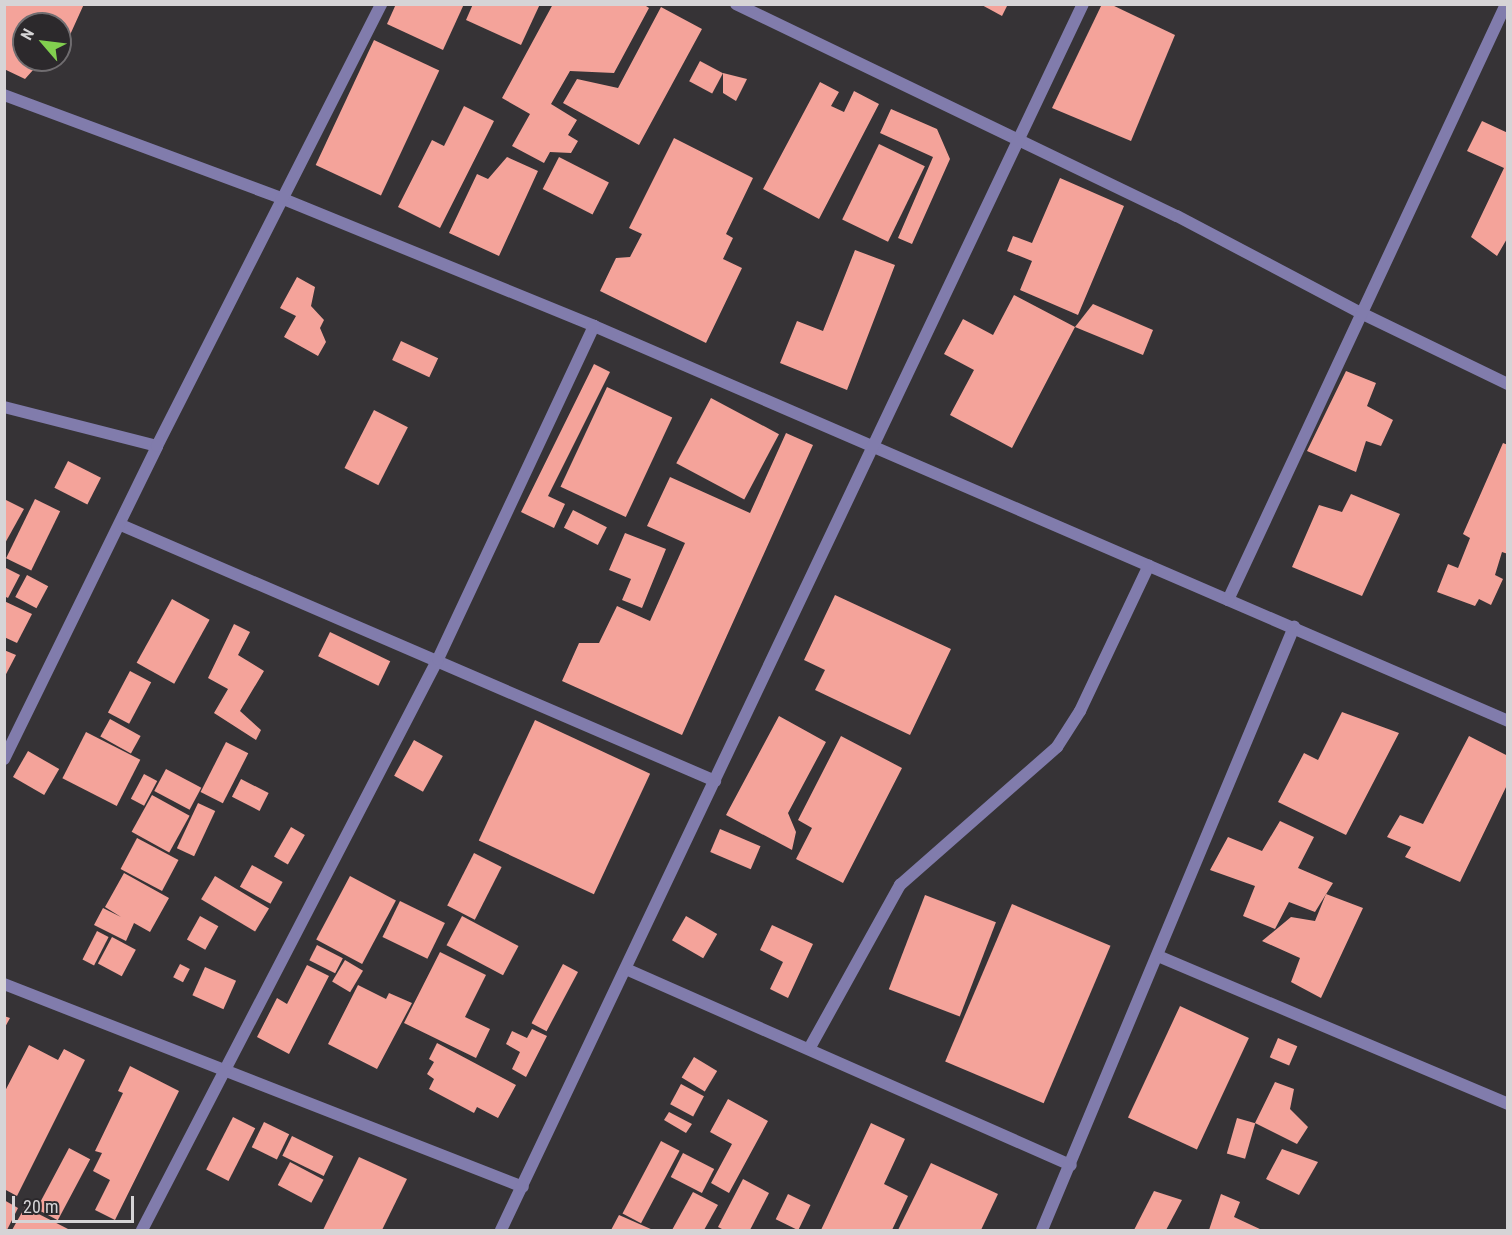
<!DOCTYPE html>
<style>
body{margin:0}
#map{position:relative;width:1512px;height:1235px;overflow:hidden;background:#363336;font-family:"Roboto Condensed",sans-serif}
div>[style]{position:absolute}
.building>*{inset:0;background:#f4a39a;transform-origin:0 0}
.street>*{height:12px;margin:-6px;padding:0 6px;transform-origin:6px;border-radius:6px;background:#817cac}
span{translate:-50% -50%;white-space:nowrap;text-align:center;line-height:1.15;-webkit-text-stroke:6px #2c292c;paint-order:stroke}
.frame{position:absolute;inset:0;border:6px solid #d6d4d6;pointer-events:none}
.north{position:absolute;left:12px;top:12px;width:60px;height:60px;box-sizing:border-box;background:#2c292c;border:2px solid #706d70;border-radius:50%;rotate:298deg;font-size:16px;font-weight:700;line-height:24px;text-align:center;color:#d6d4d6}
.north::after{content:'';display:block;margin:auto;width:21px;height:27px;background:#82d04f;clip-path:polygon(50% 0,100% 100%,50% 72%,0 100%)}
.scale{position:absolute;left:12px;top:1196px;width:122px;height:27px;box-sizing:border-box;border:3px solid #d6d4d6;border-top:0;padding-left:8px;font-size:18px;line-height:21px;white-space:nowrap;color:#d6d4d6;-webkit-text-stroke:4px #2c292c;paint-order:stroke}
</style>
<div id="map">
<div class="building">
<i style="clip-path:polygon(4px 4px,84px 4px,60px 57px,60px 24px,24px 24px,24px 60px,59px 60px,56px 67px,42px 60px,25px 79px,4px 69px)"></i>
<i style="clip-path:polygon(396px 4px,464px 4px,443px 50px,387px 24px)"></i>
<i style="clip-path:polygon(473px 4px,540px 4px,521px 45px,466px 20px)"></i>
<i style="clip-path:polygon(553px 4px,643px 4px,649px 8px,614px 73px,570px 71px,551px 104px,577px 120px,568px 135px,578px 141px,571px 153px,550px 152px,544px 163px,512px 146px,530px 114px,502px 98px)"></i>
<i style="clip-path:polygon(980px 4px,1008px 4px,1002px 16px)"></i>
<i style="clip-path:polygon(1102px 4px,1110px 4px,1175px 35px,1131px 141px,1052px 108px)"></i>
<i style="clip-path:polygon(661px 7px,702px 29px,639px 145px,563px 103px,577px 79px,618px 88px)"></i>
<i style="left:374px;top:40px;width:72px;height:138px;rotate:25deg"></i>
<i style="left:700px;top:61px;width:26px;height:23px;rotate:28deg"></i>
<i style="clip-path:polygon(723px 73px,747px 79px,736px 101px,723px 93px)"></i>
<i style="clip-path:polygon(820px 82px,839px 92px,831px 106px,844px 112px,854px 91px,879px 104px,819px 219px,763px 189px)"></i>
<i style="clip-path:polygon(464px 106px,494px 121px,440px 228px,398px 207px,432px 140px,444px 146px)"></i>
<i style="clip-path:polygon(891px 109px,937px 129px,950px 159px,912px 244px,898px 238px,933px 157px,880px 133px)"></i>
<i style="clip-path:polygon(1482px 121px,1508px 133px,1508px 237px,1497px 256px,1471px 237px,1504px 168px,1467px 151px)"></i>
<i style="clip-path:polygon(674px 138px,753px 178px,726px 234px,733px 238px,723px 259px,742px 268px,706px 343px,600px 291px,616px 258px,630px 257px,642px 234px,629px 228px)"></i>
<i style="left:879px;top:144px;width:51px;height:84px;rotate:26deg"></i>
<i style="clip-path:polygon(507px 157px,538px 171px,499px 256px,449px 233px,477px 174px,488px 179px)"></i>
<i style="left:559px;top:157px;width:56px;height:36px;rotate:27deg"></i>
<i style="clip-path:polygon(1060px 178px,1124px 206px,1078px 315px,1020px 290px,1032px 261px,1007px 251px,1013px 236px,1032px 243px)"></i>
<i style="clip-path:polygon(855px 250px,895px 265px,847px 390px,780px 363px,797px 321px,823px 331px)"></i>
<i style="clip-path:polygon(297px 277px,315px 287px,311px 306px,324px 320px,320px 328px,326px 342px,318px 356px,284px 337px,296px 316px,280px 308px)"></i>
<i style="clip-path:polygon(1014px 295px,1075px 327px,1012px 448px,950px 415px,974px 370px,944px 354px,963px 319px,993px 335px)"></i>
<i style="clip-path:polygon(1093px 304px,1153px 330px,1143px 355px,1075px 327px)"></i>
<i style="left:401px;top:341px;width:41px;height:21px;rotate:25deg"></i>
<i style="clip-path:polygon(594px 364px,610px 372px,548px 496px,565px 504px,554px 528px,521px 512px)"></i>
<i style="clip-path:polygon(1346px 371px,1376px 383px,1367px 406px,1393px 420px,1381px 446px,1366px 441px,1356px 472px,1307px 451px)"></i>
<i style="left:607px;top:387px;width:72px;height:110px;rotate:25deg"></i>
<i style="left:711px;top:398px;width:77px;height:74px;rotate:28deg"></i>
<i style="left:374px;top:410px;width:38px;height:65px;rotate:27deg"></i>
<i style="clip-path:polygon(786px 433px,813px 445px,682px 735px,562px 681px,579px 643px,599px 643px,617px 606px,650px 621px,685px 543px,647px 526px,670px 477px,750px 513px)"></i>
<i style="clip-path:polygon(1503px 443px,1508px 445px,1508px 554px,1502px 552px,1495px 575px,1503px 579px,1491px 605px,1479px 599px,1475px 606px,1437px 592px,1448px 564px,1458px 568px,1470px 538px,1463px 534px)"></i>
<i style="left:68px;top:461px;width:37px;height:30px;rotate:27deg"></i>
<i style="clip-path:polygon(1351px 494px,1400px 514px,1362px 596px,1292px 567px,1319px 505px,1342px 512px)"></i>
<i style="clip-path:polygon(4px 499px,24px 509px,4px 545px)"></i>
<i style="left:35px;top:499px;width:28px;height:66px;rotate:26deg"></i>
<i style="left:573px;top:510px;width:38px;height:20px;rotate:27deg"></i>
<i style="clip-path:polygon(625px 533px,666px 549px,642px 608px,622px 600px,631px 579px,609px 570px)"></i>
<i style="clip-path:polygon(4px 567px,20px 575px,8px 598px,4px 596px)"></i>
<i style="left:27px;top:575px;width:24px;height:25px;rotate:28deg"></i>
<i style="clip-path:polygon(835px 595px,951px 649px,910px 735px,815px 690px,825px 670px,804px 660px)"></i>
<i style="left:172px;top:599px;width:43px;height:73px;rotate:29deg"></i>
<i style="clip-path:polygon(4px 601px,32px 614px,17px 643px,4px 637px)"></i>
<i style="clip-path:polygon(234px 624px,250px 632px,238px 655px,264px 671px,240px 711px,261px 730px,256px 740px,214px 713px,228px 689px,208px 678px)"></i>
<i style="left:330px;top:632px;width:67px;height:27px;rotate:26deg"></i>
<i style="clip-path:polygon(4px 650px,16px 655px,4px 678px)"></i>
<i style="left:130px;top:671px;width:24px;height:47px;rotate:28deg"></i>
<i style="clip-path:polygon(1342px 712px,1399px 733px,1346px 835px,1278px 802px,1304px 753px,1318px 760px)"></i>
<i style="clip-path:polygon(779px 716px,826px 742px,788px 813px,796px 832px,792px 850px,726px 815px)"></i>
<i style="left:110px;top:719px;width:35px;height:20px;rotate:29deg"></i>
<i style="left:535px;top:720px;width:127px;height:133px;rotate:25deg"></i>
<i style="left:86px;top:732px;width:61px;height:52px;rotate:27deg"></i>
<i style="clip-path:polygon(841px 736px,902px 768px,843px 883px,796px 859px,812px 828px,798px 820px)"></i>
<i style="clip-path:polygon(1469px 736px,1508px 756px,1508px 783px,1460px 882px,1405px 857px,1411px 847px,1387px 837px,1400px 815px,1423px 824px)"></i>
<i style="left:414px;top:740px;width:33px;height:41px;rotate:29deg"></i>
<i style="left:226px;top:742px;width:25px;height:56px;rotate:27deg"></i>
<i style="left:28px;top:751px;width:36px;height:30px;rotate:30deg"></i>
<i style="left:166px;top:769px;width:40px;height:25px;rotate:28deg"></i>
<i style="left:144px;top:774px;width:15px;height:28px;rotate:28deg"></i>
<i style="left:241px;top:779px;width:31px;height:20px;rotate:27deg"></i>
<i style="left:152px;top:795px;width:43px;height:42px;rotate:29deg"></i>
<i style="left:198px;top:803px;width:19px;height:50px;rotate:25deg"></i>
<i style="clip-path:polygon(1280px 821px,1314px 837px,1298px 868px,1333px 883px,1315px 912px,1289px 902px,1275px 929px,1243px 916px,1255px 886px,1210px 870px,1228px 837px,1262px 851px)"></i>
<i style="left:291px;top:827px;width:16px;height:34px;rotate:30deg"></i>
<i style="left:720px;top:829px;width:44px;height:25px;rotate:23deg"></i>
<i style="left:137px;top:838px;width:47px;height:35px;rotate:28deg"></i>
<i style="left:474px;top:853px;width:31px;height:59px;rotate:27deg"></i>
<i style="left:252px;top:865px;width:35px;height:25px;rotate:29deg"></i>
<i style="clip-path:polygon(124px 873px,169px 898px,150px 932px,134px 923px,126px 941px,94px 925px,103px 908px,121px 917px,105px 907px)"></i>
<i style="left:215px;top:876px;width:63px;height:27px;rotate:31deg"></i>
<i style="left:350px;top:876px;width:52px;height:72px;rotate:28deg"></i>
<i style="clip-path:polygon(1326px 894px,1363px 908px,1321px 998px,1291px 982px,1300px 958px,1262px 941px,1291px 917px,1315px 921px)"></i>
<i style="left:925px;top:895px;width:76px;height:101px;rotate:21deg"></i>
<i style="left:400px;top:901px;width:50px;height:40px;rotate:26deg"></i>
<i style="left:1012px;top:904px;width:107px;height:171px;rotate:23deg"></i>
<i style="left:200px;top:916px;width:21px;height:27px;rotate:29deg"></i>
<i style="left:462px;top:916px;width:64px;height:33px;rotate:28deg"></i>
<i style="left:686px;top:916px;width:36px;height:28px;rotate:30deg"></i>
<i style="clip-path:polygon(772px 925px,813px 944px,788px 998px,770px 989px,783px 962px,760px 950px)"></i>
<i style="left:97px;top:931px;width:13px;height:32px;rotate:27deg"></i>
<i style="left:112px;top:937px;width:27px;height:30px;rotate:28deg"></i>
<i style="left:317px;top:945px;width:29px;height:17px;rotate:27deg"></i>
<i style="clip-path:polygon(440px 952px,486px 975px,465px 1017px,490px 1029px,476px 1058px,404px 1023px)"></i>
<i style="left:345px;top:960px;width:21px;height:25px;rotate:31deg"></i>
<i style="left:180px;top:964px;width:11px;height:15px;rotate:27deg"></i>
<i style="left:563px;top:964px;width:17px;height:67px;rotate:28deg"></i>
<i style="clip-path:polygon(307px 965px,329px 976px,289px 1054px,257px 1037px,277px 998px,287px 1004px)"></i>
<i style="left:205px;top:967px;width:34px;height:31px;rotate:24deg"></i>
<i style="clip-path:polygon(358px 985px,386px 999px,389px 993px,412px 1003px,377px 1069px,328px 1044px)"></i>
<i style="left:1180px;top:1006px;width:76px;height:123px;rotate:25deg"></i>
<i style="clip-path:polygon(4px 1016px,10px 1018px,4px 1029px)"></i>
<i style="clip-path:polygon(532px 1029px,547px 1036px,526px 1077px,512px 1069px,520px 1052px,506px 1044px,512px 1031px,527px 1038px)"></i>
<i style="left:1278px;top:1038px;width:21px;height:21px;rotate:23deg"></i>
<i style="clip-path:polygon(437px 1043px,516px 1085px,498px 1118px,477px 1107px,474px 1113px,429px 1089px,434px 1079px,427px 1074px,434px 1062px,429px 1059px)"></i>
<i style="clip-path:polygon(29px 1045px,58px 1060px,64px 1049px,85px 1060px,17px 1196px,4px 1189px,4px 1093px)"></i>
<i style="left:694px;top:1057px;width:27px;height:24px;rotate:31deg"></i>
<i style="clip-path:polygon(130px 1066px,179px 1091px,115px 1220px,95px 1210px,110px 1180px,93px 1171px,102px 1153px,95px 1151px,123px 1093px,118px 1091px)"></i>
<i style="clip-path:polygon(1275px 1082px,1294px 1089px,1290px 1109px,1308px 1127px,1297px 1144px,1255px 1123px)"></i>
<i style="left:681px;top:1084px;width:26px;height:23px;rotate:28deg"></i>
<i style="clip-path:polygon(728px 1099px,768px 1121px,729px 1193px,711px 1183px,732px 1144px,710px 1132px)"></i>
<i style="clip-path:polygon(669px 1112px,692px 1124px,686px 1133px,664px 1120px)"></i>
<i style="left:233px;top:1117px;width:25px;height:59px;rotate:27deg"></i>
<i style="left:1237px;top:1118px;width:19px;height:37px;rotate:16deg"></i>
<i style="left:264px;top:1122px;width:28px;height:28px;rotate:26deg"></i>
<i style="clip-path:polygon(871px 1123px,905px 1139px,884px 1184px,908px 1196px,892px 1230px,821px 1230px)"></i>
<i style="left:292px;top:1136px;width:46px;height:22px;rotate:26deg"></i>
<i style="left:661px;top:1141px;width:21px;height:82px;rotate:28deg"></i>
<i style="left:69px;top:1148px;width:24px;height:69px;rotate:28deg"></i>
<i style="clip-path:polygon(1282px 1149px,1318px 1162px,1299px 1195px,1266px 1179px)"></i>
<i style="left:683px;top:1153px;width:35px;height:27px;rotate:27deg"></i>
<i style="clip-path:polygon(359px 1157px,407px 1179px,382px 1230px,323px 1230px)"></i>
<i style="left:290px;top:1162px;width:38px;height:26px;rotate:28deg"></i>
<i style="clip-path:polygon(931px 1163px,998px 1194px,981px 1230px,898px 1230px)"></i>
<i style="clip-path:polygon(743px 1179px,769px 1193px,750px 1230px,724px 1230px,718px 1227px)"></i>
<i style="clip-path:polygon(1154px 1191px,1182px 1200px,1166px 1230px,1134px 1230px)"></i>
<i style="clip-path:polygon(693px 1192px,718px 1205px,704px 1230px,672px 1230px)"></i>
<i style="left:788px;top:1194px;width:25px;height:28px;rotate:26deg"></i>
<i style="clip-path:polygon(1221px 1194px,1240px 1202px,1234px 1217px,1262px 1230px,1209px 1230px)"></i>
<i style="clip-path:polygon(4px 1200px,18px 1208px,7px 1230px,4px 1230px)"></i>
<i style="clip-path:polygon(25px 1207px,70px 1230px,12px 1230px)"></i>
<i style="clip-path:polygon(619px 1215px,653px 1230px,611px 1230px)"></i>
</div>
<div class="street">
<i style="left:736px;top:4px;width:489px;rotate:25.7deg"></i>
<i style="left:1177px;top:216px;width:210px;rotate:27.8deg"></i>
<i style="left:1363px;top:314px;width:161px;rotate:25.8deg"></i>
<i style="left:4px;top:95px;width:296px;rotate:20.4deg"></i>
<i style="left:281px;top:198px;width:338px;rotate:22.2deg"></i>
<i style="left:594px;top:326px;width:996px;rotate:23.37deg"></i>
<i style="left:4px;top:407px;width:158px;rotate:14.3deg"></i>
<i style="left:121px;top:525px;width:647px;rotate:23.31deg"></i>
<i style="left:1228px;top:600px;width:658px;rotate:-64.99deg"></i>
<i style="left:4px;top:759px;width:348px;rotate:-63.9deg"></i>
<i style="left:157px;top:446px;width:496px;rotate:-63.1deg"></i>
<i style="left:1158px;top:956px;width:380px;rotate:22.9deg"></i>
<i style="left:626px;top:969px;width:486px;rotate:23.8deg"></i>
<i style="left:4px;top:984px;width:557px;rotate:21.36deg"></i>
<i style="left:809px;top:1049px;width:188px;rotate:-61deg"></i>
<i style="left:900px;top:885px;width:209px;rotate:-41.3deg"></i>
<i style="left:1057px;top:747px;width:43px;rotate:-57.4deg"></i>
<i style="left:1080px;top:711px;width:161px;rotate:-64.7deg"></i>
<i style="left:142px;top:1230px;width:643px;rotate:-62.6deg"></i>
<i style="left:438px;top:659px;width:368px;rotate:-64.9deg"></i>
<i style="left:501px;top:1230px;width:1357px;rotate:-64.61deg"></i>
<i style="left:1042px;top:1230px;width:654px;rotate:-67.32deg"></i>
</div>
<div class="frame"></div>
<div class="north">N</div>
<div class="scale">20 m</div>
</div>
